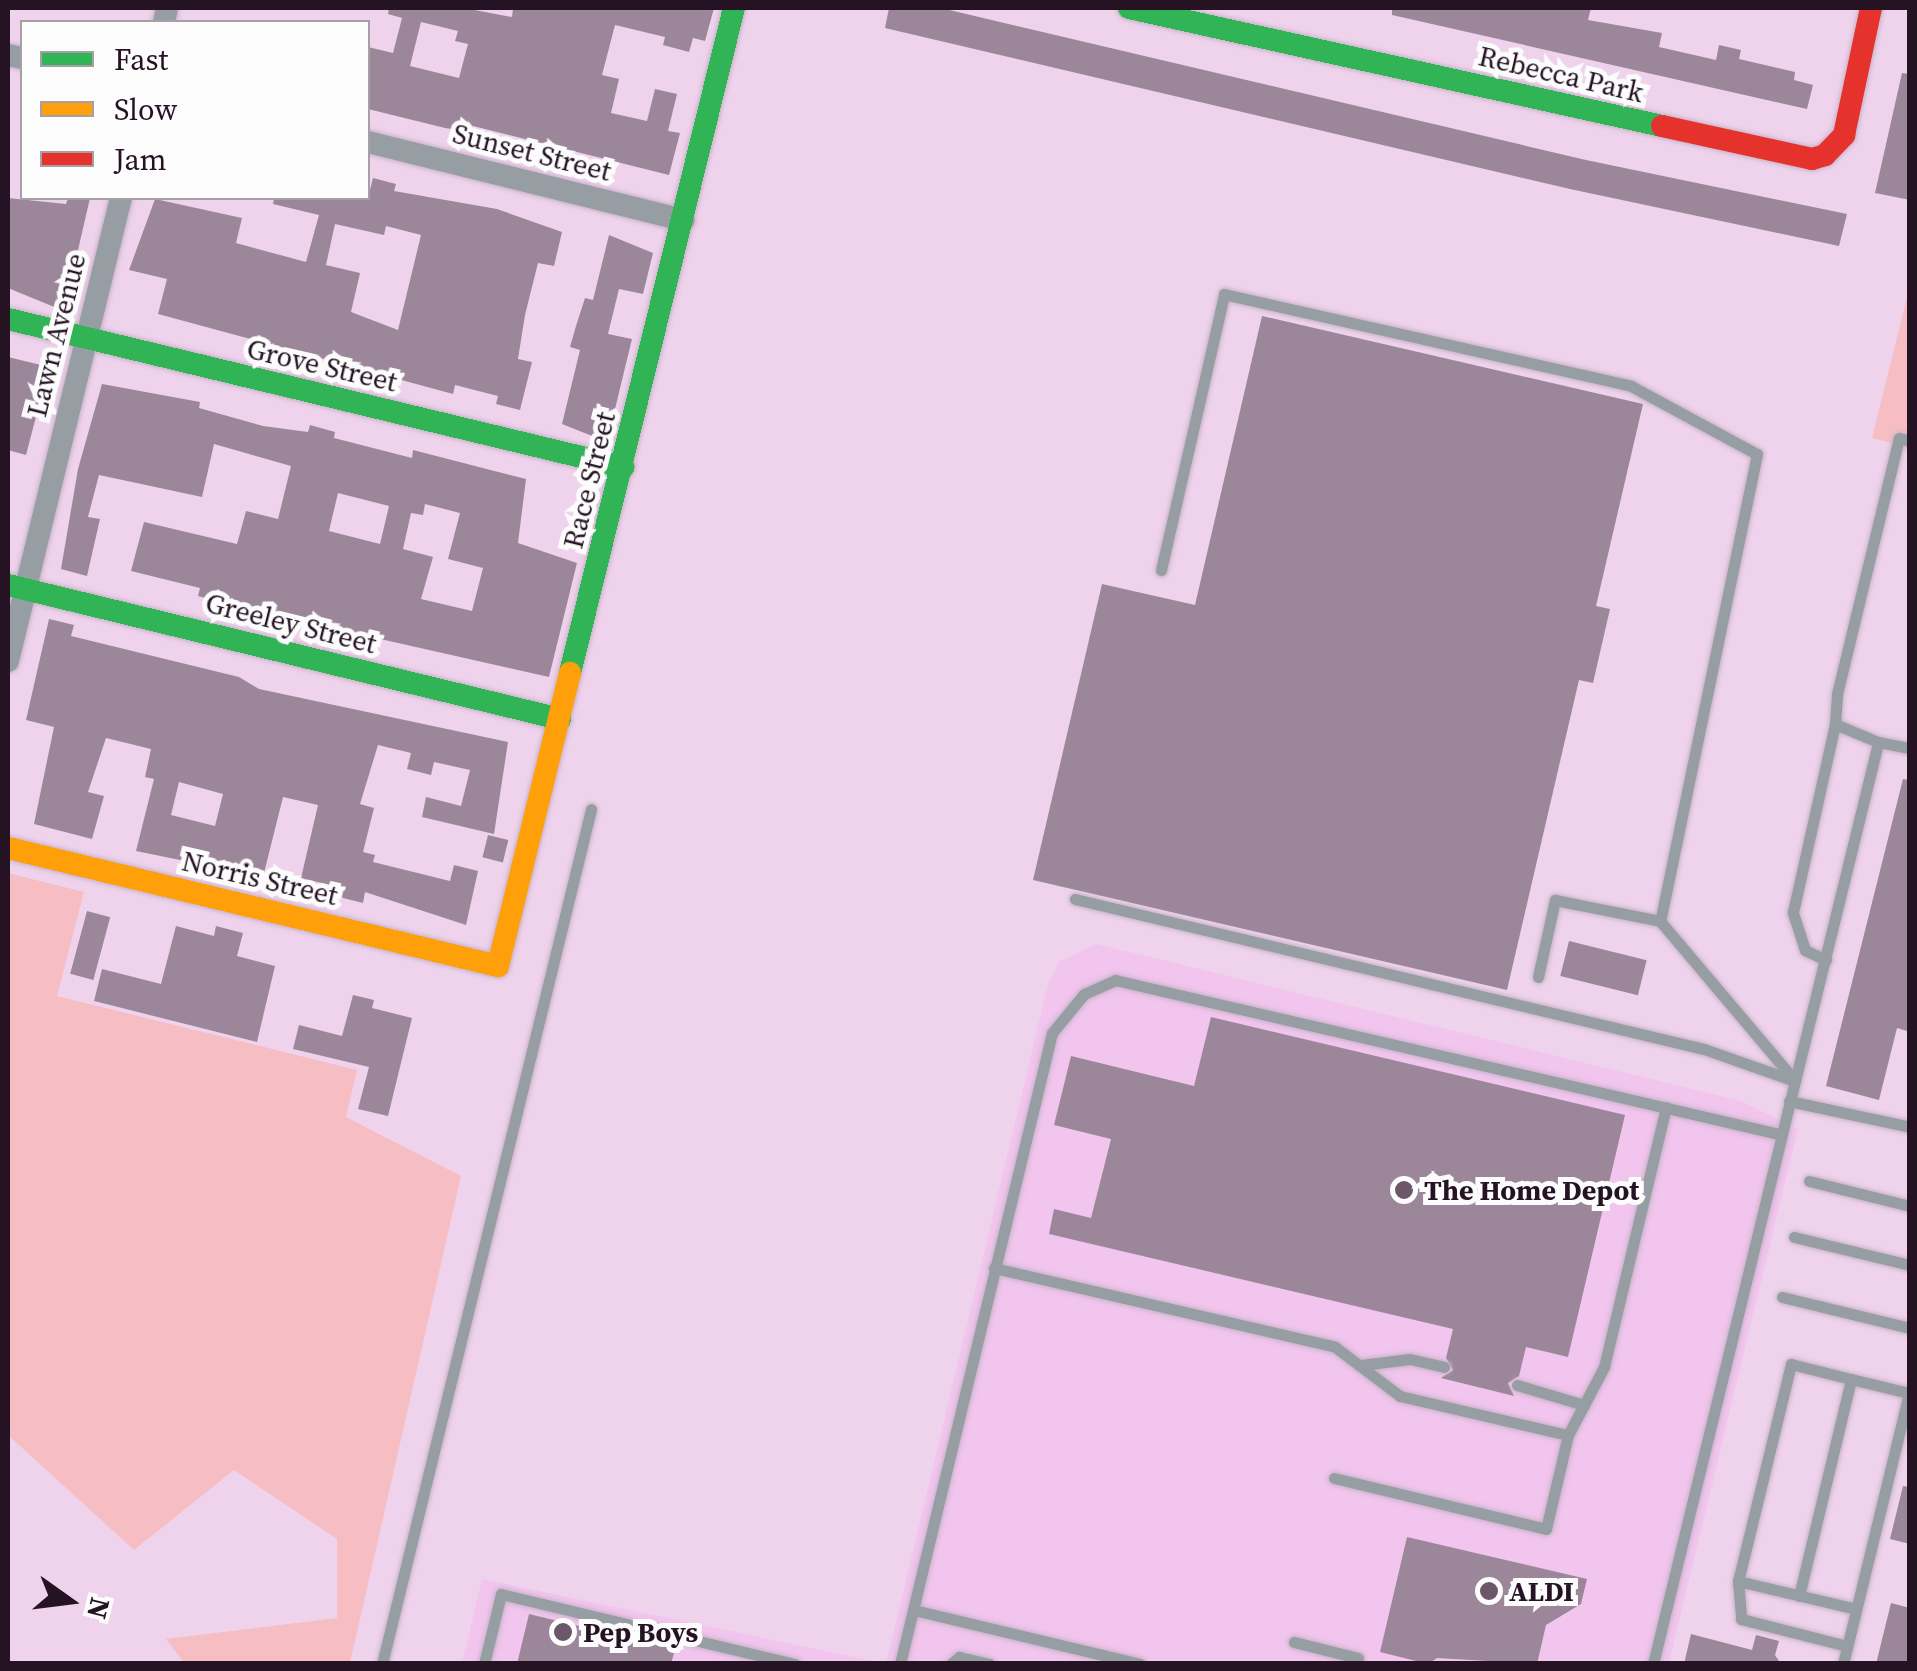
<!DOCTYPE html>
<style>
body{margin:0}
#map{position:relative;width:1917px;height:1671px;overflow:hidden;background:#efd3ed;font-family:"Source Serif 4",serif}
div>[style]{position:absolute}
.built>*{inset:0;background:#f1c5ee}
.green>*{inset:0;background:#f6bec3}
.building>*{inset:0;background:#9c879a;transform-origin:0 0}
.roads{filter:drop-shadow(0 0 2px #c8b3c7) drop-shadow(0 0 2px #c8b3c7)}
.lane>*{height:11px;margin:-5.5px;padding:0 5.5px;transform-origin:5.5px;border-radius:5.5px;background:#969da3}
.street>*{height:22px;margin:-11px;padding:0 11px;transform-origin:11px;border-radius:11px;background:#969da3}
.fast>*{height:22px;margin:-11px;padding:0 11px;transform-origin:11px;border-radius:11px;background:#30b455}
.slow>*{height:22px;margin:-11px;padding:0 11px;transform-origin:11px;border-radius:11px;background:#ff9f0a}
.jam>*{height:22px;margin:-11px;padding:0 11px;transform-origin:11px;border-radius:11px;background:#e5322d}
.dots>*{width:28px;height:28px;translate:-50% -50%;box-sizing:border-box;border:5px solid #fcfcfc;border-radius:50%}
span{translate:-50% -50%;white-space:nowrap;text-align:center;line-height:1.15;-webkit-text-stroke:10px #fcfcfc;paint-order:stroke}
.street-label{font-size:28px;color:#251324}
.poi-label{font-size:28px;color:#251324;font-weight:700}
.left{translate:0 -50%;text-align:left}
.frame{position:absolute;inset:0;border:10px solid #251324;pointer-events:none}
.legend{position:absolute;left:20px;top:20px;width:350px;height:180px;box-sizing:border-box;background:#fcfcfc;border:2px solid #a69fa6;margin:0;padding:12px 18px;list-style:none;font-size:30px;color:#251324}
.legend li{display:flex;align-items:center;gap:20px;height:50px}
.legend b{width:50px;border:2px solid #a69fa6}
.north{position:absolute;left:20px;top:1551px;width:100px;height:100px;-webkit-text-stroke:8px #fcfcfc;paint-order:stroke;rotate:104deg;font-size:28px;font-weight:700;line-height:40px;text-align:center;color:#251324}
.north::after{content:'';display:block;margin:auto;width:35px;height:45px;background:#251324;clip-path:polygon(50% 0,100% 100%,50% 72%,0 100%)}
</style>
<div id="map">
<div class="built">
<i style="clip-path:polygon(1097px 944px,1741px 1101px,1798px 1129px,1669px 1663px,886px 1664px,1048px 984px,1060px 961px)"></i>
<i style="clip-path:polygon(482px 1579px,883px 1663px,462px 1664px)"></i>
</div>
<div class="green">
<i style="clip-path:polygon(1909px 290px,1909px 448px,1872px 438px)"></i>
<i style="clip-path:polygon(8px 873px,84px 892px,57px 996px,357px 1070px,346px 1117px,461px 1176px,350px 1663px,184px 1663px,166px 1639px,337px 1618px,337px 1539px,234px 1470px,134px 1550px,8px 1435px)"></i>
</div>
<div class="building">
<i style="clip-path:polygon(evenodd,389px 8px,464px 8px,512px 17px,513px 8px,714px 8px,705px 41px,693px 38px,689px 52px,663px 45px,665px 37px,615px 25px,602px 75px,619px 79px,611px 113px,647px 121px,655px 89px,677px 94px,668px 131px,680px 133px,669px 175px,473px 126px,472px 132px,445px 128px,368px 109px,368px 47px,393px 53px,402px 18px,388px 14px,389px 8px,421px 22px,458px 31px,455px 41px,468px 44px,459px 78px,410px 66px,421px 22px)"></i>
<i style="clip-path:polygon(889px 8px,941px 8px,1586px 160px,1847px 214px,1839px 246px,1570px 189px,885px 28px)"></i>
<i style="clip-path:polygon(1392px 8px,1591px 8px,1588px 20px,1662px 33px,1659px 47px,1716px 60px,1719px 45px,1741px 50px,1739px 59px,1795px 72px,1794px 80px,1813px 85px,1807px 109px,1392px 15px)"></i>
<i style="clip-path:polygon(1902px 73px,1910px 74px,1910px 200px,1875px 193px)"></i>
<i style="clip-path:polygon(evenodd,373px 178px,396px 184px,394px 191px,497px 209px,562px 232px,554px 266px,538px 263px,525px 315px,518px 359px,532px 362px,520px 410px,496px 404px,498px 396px,455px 385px,453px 394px,158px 314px,167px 279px,129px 270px,155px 199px,242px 218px,236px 243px,306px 262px,319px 215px,273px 204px,274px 198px,368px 198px,373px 178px,335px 224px,384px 235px,386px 226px,421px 235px,398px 330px,351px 312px,360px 273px,326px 265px,335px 224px)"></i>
<i style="clip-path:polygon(8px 198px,66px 204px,68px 198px,90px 198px,64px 311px,8px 288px)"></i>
<i style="clip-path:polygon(609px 235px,653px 253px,643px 294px,619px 289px,608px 334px,632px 339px,607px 442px,562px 424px,580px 350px,570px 347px,576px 326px,585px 298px,593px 300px)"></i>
<i style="clip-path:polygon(1262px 316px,1643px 404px,1596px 606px,1610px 609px,1593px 683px,1579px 680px,1507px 990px,1033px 880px,1102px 584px,1195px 605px)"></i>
<i style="clip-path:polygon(8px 357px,49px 367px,26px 455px,8px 450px)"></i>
<i style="clip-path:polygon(evenodd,102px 384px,200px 402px,199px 408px,263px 426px,308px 432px,310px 425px,335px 432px,334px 438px,412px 458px,413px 450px,526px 479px,518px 543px,577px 563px,549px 677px,230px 605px,198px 596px,200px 588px,131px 571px,144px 522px,237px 544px,246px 511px,278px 519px,291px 466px,214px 444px,202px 497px,99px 475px,88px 517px,100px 519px,87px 576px,61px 569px,78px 469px,102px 384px,338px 493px,389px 506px,380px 544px,329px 531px,338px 493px,102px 384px,425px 504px,460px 513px,448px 559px,483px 568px,472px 611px,421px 599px,433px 557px,403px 549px,411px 513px,423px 515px,425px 504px)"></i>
<i style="clip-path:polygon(evenodd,49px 619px,74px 625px,71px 636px,239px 677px,259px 689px,508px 742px,494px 834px,422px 817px,426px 797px,461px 806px,470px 770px,434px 762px,431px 775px,407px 769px,411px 753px,378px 745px,360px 804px,374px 808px,363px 852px,375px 855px,373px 862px,450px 881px,454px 865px,478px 871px,466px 925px,365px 892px,363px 903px,339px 897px,342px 888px,301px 878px,318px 805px,283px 797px,263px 877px,136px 851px,154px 779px,145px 777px,151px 749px,106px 738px,88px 792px,104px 796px,92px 839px,34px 824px,54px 727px,26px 720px,49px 619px,179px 782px,223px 794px,215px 826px,171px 815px,179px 782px)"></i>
<i style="clip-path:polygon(1903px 779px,1910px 780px,1910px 1032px,1897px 1028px,1879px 1100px,1826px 1086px)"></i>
<i style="left:488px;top:835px;width:21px;height:23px;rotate:14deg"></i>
<i style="left:87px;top:911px;width:24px;height:65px;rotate:15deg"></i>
<i style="clip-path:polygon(176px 926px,214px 936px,216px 926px,243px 933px,237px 956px,275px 966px,257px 1042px,94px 1001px,102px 969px,161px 984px)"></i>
<i style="left:1569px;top:941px;width:80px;height:36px;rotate:14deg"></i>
<i style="clip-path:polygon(353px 995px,374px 1000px,372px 1008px,412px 1018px,388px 1116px,358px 1109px,369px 1067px,293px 1049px,299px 1025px,342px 1036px)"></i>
<i style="clip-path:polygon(1211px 1017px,1625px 1115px,1568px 1357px,1526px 1347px,1519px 1376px,1508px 1383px,1514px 1396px,1441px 1378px,1453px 1370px,1446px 1358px,1453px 1329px,1049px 1234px,1054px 1209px,1091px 1218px,1111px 1139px,1054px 1125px,1071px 1056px,1194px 1086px)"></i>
<i style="clip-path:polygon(1903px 1486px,1910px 1487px,1910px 1544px,1890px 1539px)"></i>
<i style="clip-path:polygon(1407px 1537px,1587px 1579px,1581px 1604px,1546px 1625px,1537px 1664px,1437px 1658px,1428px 1664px,1380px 1652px)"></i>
<i style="clip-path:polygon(1891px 1603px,1910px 1608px,1910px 1664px,1876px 1664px)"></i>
<i style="clip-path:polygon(529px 1614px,675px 1649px,671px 1664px,517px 1664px)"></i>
<i style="clip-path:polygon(1691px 1634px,1752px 1650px,1756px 1635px,1779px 1641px,1775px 1655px,1781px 1664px,1684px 1664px)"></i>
</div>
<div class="roads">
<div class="lane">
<i style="left:1161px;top:570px;width:283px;rotate:-77.1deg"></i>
<i style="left:1224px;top:294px;width:417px;rotate:12.7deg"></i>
<i style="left:1631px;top:386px;width:143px;rotate:28.4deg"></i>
<i style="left:1757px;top:454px;width:477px;rotate:101.7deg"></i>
<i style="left:1660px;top:921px;width:209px;rotate:49.8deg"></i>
<i style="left:1795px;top:1081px;width:600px;rotate:103.69deg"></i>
<i style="left:1878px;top:742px;width:47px;rotate:-157.3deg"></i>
<i style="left:1835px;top:724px;width:30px;rotate:-86deg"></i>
<i style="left:1837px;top:694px;width:263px;rotate:-76.4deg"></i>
<i style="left:1899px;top:438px;width:11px;rotate:15deg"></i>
<i style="left:1075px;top:899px;width:647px;rotate:13.41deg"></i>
<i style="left:1704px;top:1049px;width:96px;rotate:19.4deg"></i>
<i style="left:1795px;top:1081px;width:349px;rotate:-76.2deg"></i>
<i style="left:1878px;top:742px;width:33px;rotate:11deg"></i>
<i style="left:1826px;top:960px;width:23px;rotate:-155deg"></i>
<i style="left:1805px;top:950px;width:40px;rotate:-108deg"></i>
<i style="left:1793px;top:912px;width:193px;rotate:-77.4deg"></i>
<i style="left:1538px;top:977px;width:79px;rotate:-77.6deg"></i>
<i style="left:1555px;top:900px;width:107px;rotate:11.3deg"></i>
<i style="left:1789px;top:1101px;width:124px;rotate:12.1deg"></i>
<i style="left:1809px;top:1181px;width:104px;rotate:13.9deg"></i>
<i style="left:1794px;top:1237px;width:119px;rotate:13.6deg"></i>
<i style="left:994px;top:1268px;width:350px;rotate:13deg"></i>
<i style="left:1335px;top:1347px;width:81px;rotate:37deg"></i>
<i style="left:1400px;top:1396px;width:172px;rotate:13.1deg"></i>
<i style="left:1782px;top:1297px;width:132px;rotate:13.6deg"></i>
<i style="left:1361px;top:1365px;width:49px;rotate:-7deg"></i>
<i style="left:1410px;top:1359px;width:35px;rotate:13deg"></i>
<i style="left:1851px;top:1379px;width:60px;rotate:13.6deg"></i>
<i style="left:1517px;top:1385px;width:70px;rotate:16.6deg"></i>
<i style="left:1334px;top:1478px;width:218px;rotate:13.5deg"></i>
<i style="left:1546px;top:1529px;width:97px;rotate:-76.8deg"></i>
<i style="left:1568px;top:1435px;width:77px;rotate:-62.1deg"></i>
<i style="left:1604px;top:1367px;width:267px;rotate:-76.6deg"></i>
<i style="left:1738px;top:1581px;width:38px;rotate:85deg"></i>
<i style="left:1741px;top:1619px;width:109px;rotate:14.3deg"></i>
<i style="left:1799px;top:1596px;width:223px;rotate:-76.5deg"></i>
<i style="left:1851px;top:1379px;width:62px;rotate:-166deg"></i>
<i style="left:1791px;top:1364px;width:223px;rotate:103.7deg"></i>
<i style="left:1738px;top:1581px;width:121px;rotate:13.3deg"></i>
<i style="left:914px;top:1610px;width:232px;rotate:13.4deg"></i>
<i style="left:1294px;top:1642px;width:66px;rotate:14deg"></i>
<i style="left:382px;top:1664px;width:880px;rotate:-76.26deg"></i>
<i style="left:484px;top:1664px;width:72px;rotate:-76.3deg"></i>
<i style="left:501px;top:1594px;width:302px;rotate:13.4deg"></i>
<i style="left:900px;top:1664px;width:649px;rotate:-76.46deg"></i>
<i style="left:1052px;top:1033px;width:50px;rotate:-50.6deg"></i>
<i style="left:1084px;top:994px;width:34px;rotate:-24deg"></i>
<i style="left:1115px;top:980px;width:682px;rotate:13.06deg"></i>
<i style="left:951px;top:1664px;width:11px;rotate:-41deg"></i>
<i style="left:959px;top:1657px;width:31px;rotate:13deg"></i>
<i style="left:1843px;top:1664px;width:282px;rotate:-76.3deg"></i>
</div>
<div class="street">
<i style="left:164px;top:22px;width:14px;rotate:-78deg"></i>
<i style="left:8px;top:55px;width:14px;rotate:12deg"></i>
<i style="left:368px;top:142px;width:325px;rotate:13.9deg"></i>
<i style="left:8px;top:661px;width:477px;rotate:-76.3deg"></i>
</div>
<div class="fast">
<i style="left:1129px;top:8px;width:546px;rotate:12.48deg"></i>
<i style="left:8px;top:319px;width:633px;rotate:13.53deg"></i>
<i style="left:8px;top:585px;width:568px;rotate:13.64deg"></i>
<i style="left:570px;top:673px;width:685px;rotate:-76.15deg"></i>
</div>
<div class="slow">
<i style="left:8px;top:848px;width:504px;rotate:13.54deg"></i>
<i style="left:498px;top:966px;width:302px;rotate:-76.2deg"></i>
</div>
<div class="jam">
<i style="left:1662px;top:126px;width:154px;rotate:12.4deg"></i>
<i style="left:1812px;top:159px;width:14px;rotate:-17deg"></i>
<i style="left:1825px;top:155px;width:28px;rotate:-46deg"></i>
<i style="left:1844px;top:135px;width:130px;rotate:-78deg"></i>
</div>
</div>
<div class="dots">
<i style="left:1404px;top:1190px;background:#6c566a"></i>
<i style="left:1489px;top:1591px;background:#6c566a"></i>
<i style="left:563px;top:1632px;background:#6c566a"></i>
</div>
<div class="street-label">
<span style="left:1561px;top:74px;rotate:13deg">Rebecca Park</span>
<span style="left:532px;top:152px;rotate:14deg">Sunset Street</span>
<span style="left:56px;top:335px;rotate:-76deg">Lawn Avenue</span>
<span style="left:322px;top:365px;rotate:13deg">Grove Street</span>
<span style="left:589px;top:480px;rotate:-76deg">Race Street</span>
<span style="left:291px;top:623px;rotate:14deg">Greeley Street</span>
<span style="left:260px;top:878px;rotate:13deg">Norris Street</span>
</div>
<div class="poi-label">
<span class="left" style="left:1424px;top:1190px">The Home Depot</span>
<span class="left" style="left:1509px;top:1591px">ALDI</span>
<span class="left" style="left:583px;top:1632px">Pep Boys</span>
</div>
<div class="frame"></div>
<ul class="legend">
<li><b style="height:12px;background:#30b455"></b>Fast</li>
<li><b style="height:12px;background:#ff9f0a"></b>Slow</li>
<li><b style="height:12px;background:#e5322d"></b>Jam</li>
</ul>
<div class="north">N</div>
</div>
